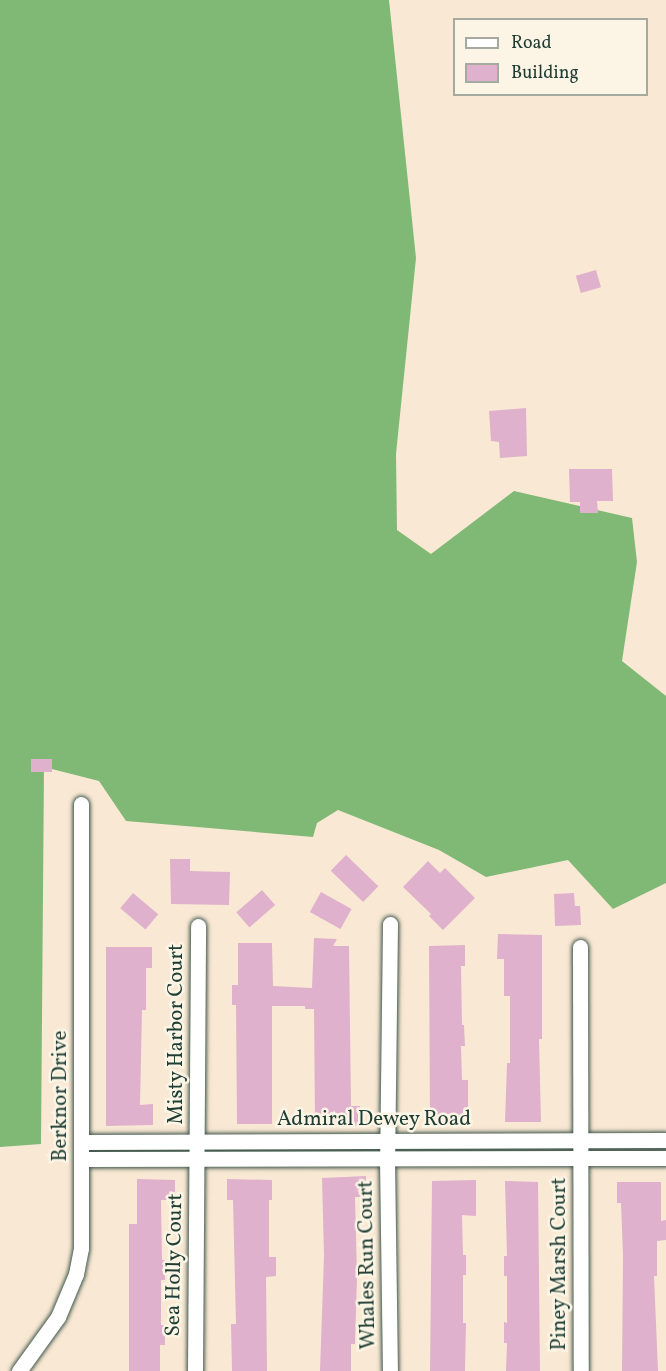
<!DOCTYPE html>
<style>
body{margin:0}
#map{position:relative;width:666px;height:1371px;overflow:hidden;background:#f9e9d4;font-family:Vollkorn,serif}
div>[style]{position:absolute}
.forest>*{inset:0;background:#80b876}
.building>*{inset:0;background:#dfb1cd;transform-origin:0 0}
.roads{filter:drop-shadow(0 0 2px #40574c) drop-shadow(0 0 2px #40574c)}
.minor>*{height:15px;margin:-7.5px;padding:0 7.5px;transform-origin:7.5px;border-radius:7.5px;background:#fff}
span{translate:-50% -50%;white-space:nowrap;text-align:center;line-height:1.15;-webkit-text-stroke:5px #fcf5e5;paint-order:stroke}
.street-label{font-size:21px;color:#1f3d34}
.legend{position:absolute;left:453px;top:18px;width:195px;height:78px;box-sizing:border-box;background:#fcf5e5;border:2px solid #a4ab9e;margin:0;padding:8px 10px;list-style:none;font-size:18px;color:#1f3d34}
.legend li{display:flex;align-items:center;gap:12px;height:30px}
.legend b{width:30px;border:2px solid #a4ab9e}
</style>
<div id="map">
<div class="forest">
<i style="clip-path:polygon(0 0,389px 0,416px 258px,396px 454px,397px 530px,431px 554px,514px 491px,632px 518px,637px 562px,622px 661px,666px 696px,666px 883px,613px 909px,568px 860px,486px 877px,439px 850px,338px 810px,317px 823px,313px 837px,126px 821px,99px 781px,44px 767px,41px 1144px,0 1147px)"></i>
</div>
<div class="building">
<i style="left:596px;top:270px;width:18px;height:21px;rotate:74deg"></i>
<i style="clip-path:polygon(526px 408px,527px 456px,500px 458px,499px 442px,491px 441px,489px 411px)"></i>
<i style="clip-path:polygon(569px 469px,612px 469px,613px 501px,597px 501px,598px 513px,580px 513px,580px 502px,570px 502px)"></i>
<i style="left:31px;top:759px;width:21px;height:13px"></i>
<i style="left:346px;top:855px;width:45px;height:22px;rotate:44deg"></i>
<i style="clip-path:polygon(170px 859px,190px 859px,190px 871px,230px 872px,229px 905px,171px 904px)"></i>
<i style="clip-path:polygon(428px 861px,440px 873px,445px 868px,475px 898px,443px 930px,429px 916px,431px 914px,403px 887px)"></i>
<i style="left:262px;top:890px;width:20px;height:34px;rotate:49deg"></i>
<i style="left:321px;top:892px;width:35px;height:23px;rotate:29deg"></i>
<i style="left:133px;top:893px;width:33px;height:20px;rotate:40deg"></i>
<i style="clip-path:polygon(574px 893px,575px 906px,580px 906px,581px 925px,555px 926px,554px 894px)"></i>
<i style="clip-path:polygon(498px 934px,542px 935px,542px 1039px,539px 1039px,541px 1122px,505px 1122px,507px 1063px,510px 1063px,510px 996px,504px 996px,504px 959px,497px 959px)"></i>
<i style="clip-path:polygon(314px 938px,337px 939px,333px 946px,349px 946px,351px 1106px,360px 1106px,360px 1126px,315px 1126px,314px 1009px,305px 1009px,305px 1006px,272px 1006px,272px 1124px,237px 1124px,236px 1005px,232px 1005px,232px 985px,238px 985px,238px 943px,272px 943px,273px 986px,312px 988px)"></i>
<i style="clip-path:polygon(465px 945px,465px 966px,461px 966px,462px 1025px,464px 1025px,465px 1046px,461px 1046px,462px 1080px,468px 1080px,468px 1122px,430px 1123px,429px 946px)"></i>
<i style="clip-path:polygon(106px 947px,152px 947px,152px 968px,146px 968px,146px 1010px,142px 1010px,140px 1105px,153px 1104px,153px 1125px,106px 1126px)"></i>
<i style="clip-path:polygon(366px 1176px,366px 1197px,355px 1197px,357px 1277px,355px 1344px,351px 1344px,351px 1371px,320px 1371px,324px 1256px,322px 1178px)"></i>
<i style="clip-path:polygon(137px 1179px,175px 1180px,175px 1200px,161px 1200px,162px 1260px,165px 1260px,165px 1280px,161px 1280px,161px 1325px,165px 1325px,165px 1345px,160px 1345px,160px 1371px,129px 1371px,129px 1224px,137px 1224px)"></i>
<i style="clip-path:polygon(227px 1179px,272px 1180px,272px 1200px,269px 1200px,269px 1257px,276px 1257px,276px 1276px,266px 1277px,267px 1371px,232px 1371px,231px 1324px,236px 1324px,233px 1200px,227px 1200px)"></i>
<i style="clip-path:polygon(476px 1180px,476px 1216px,462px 1215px,463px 1255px,466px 1255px,466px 1275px,463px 1275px,463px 1323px,466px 1323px,465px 1371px,430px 1371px,432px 1181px)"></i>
<i style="clip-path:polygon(505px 1181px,538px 1182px,540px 1371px,506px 1371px,507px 1343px,504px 1343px,504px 1322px,507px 1323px,507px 1276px,504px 1276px,504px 1256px,507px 1256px)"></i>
<i style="clip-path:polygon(617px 1182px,661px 1182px,661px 1221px,666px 1220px,666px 1240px,657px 1241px,657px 1276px,654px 1276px,658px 1371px,622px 1371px,623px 1256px,621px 1203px,617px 1203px)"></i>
</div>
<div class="roads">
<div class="minor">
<i style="left:390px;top:924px;width:235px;rotate:90.7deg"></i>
<i style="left:387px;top:1159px;width:212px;rotate:89.2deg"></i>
<i style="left:580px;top:947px;width:424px;rotate:89.9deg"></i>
<i style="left:82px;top:1142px;width:584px;rotate:-0.2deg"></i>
<i style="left:82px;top:1159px;width:584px;rotate:-0.1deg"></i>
<i style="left:19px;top:1371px;width:67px;rotate:-54.2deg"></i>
<i style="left:58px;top:1317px;width:47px;rotate:-67.3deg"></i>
<i style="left:76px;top:1274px;width:26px;rotate:-79deg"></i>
<i style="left:81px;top:1248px;width:444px;rotate:-90deg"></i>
<i style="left:195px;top:1371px;width:445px;rotate:-89.6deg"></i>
</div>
</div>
<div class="street-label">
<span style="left:177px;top:1034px;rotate:-90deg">Misty Harbor Court</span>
<span style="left:61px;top:1096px;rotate:-90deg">Berknor Drive</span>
<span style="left:374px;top:1120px">Admiral Dewey Road</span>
<span style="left:560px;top:1264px;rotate:-90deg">Piney Marsh Court</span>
<span style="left:175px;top:1265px;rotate:-89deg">Sea Holly Court</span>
<span style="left:368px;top:1265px;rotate:-91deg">Whales Run Court</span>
</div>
<ul class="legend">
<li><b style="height:8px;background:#fff"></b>Road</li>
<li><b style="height:16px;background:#dfb1cd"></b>Building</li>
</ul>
</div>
